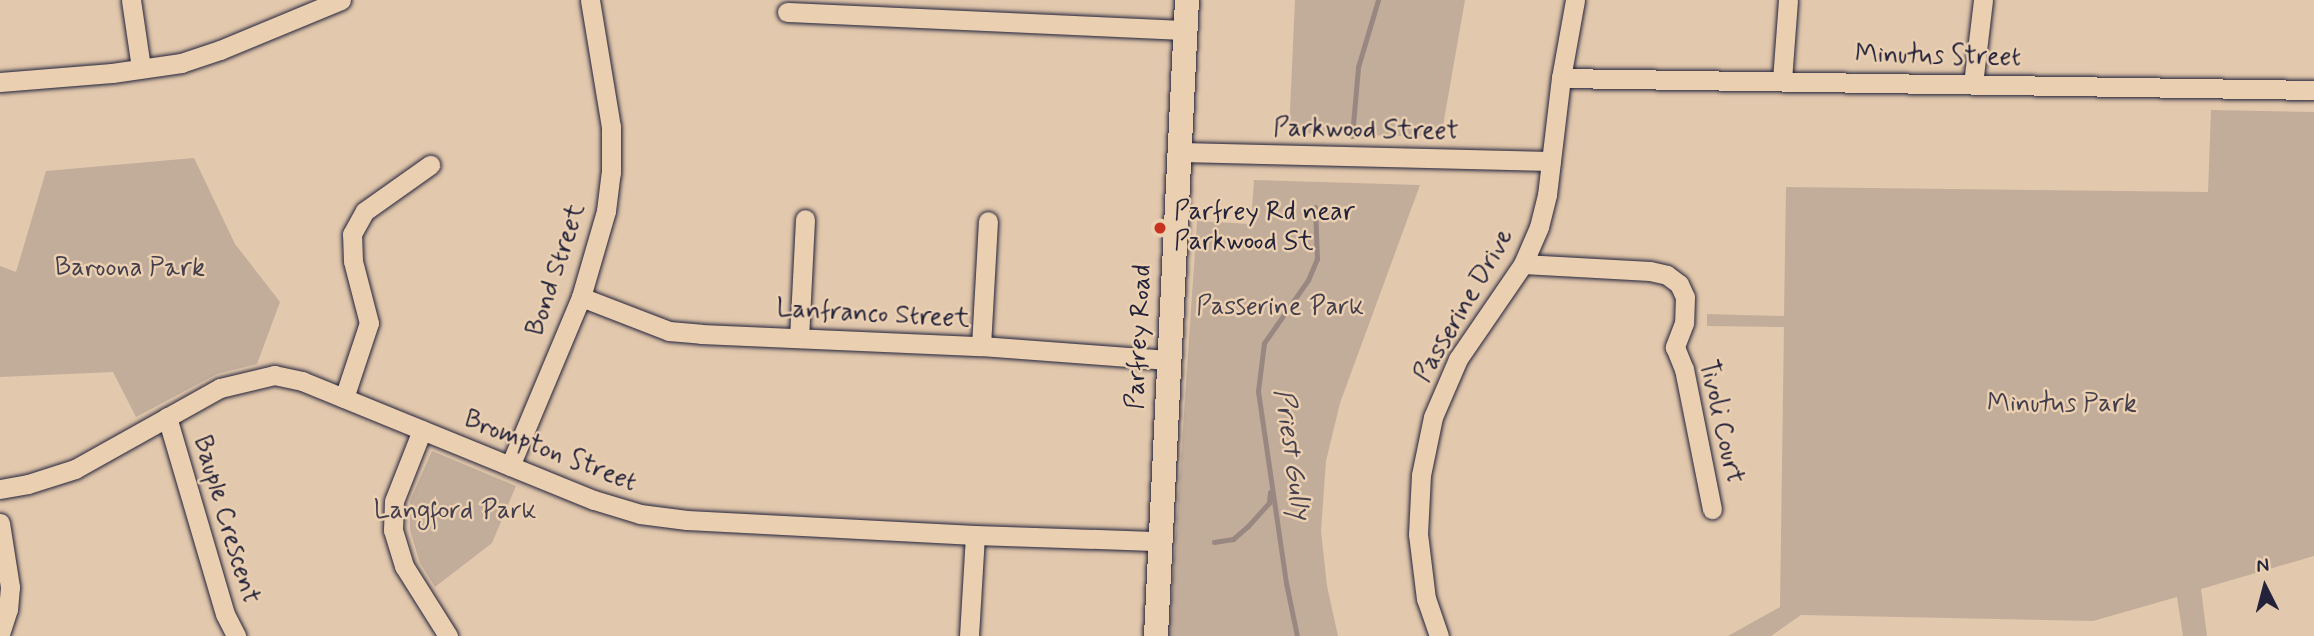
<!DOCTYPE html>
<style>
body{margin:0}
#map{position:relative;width:2314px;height:636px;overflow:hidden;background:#e2c8ac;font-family:Mynerve,sans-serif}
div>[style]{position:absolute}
.green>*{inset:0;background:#c2ad9a}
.stream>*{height:5px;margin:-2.5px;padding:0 2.5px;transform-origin:2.5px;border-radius:2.5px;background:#998881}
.roads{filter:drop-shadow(0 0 2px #22223b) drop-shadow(0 0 2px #22223b)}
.minor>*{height:19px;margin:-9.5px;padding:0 9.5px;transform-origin:9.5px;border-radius:9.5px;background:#eacfb1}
.major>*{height:24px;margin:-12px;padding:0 12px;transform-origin:12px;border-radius:12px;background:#eacfb1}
.dots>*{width:19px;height:19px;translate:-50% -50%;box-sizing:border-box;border:4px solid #eacfb1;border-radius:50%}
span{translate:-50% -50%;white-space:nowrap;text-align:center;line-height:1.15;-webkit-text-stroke:5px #eacfb1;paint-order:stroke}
.street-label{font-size:26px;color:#22223b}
.poi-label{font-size:26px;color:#22223b}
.left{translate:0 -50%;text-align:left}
.park-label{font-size:26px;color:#423e4e}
.water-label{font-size:28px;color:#464150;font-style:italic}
.north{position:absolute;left:2230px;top:552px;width:70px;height:70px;-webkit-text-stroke:5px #eacfb1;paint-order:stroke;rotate:354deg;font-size:19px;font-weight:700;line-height:28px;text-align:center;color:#22223b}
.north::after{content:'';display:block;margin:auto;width:24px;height:32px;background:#22223b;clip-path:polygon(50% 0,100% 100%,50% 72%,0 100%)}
</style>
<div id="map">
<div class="green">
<i style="clip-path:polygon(1295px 0,1465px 0,1441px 137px,1289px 133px)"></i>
<i style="clip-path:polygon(2211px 110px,2314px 112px,2314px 556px,2201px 589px,2207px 636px,2183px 636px,2177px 597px,2093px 621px,1801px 615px,1771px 636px,1728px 636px,1780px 607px,1784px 327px,1707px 326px,1707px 314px,1784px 316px,1786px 187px,2208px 192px)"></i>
<i style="clip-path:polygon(194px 158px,235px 244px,280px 302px,257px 364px,217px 374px,136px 417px,113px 372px,0 377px,0 266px,16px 272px,46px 171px)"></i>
<i style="clip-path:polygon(1254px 180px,1420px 185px,1340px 403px,1326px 461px,1321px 531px,1327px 586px,1338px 636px,1169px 636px,1197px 221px,1251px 224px)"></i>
<i style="clip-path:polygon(432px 451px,516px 486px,492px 543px,435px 587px,420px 563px,410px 530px,410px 501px)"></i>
</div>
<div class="stream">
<i style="left:1352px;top:136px;width:69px;rotate:-85deg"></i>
<i style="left:1358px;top:67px;width:70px;rotate:-73.4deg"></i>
<i style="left:1214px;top:542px;width:19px;rotate:-9deg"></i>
<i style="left:1233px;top:539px;width:20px;rotate:-41deg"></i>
<i style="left:1248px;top:526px;width:31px;rotate:-48deg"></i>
<i style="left:1269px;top:503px;width:11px;rotate:-85deg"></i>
<i style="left:1297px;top:636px;width:54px;rotate:-101.7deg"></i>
<i style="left:1286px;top:583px;width:194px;rotate:-98.3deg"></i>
<i style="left:1258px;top:391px;width:48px;rotate:-82.9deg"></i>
<i style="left:1264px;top:343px;width:77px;rotate:-55.1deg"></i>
<i style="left:1308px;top:280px;width:23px;rotate:-67deg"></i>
<i style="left:1317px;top:259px;width:52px;rotate:-92.2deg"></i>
</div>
<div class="roads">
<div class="minor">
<i style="left:131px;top:0;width:69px;rotate:81.6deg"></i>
<i style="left:787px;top:12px;width:398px;rotate:2.6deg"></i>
<i style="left:1561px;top:78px;width:753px;rotate:0.91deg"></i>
<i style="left:1782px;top:80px;width:80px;rotate:-85.7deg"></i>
<i style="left:0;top:82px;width:112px;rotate:-4.6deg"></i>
<i style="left:112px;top:73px;width:70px;rotate:-8.2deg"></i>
<i style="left:181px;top:63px;width:41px;rotate:-18.4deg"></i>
<i style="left:220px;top:50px;width:131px;rotate:-22.5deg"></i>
<i style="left:1973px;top:84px;width:85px;rotate:-83.2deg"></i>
<i style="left:1180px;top:152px;width:371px;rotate:1.4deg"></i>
<i style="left:1523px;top:264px;width:127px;rotate:3.2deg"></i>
<i style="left:1650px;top:271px;width:17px;rotate:13deg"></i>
<i style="left:1667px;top:275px;width:15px;rotate:37deg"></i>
<i style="left:1679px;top:284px;width:14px;rotate:65deg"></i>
<i style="left:1685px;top:297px;width:26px;rotate:92deg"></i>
<i style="left:1684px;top:323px;width:26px;rotate:111deg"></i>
<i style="left:1675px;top:347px;width:24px;rotate:68deg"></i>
<i style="left:1684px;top:369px;width:143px;rotate:78.7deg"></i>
<i style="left:581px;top:297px;width:94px;rotate:21.1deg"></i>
<i style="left:669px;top:331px;width:32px;rotate:5deg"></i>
<i style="left:701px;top:334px;width:280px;rotate:2.5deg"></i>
<i style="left:981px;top:346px;width:188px;rotate:4.3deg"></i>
<i style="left:799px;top:338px;width:119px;rotate:-87.1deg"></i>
<i style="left:981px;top:346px;width:125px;rotate:-86.8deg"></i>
<i style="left:344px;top:398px;width:79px;rotate:-71.6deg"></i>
<i style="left:369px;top:323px;width:64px;rotate:-104.5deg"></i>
<i style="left:353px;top:261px;width:27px;rotate:-92deg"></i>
<i style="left:352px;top:234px;width:26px;rotate:-61deg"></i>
<i style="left:365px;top:211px;width:80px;rotate:-35.3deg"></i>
<i style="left:167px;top:417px;width:205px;rotate:73.6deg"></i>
<i style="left:225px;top:614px;width:25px;rotate:63deg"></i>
<i style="left:422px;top:430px;width:76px;rotate:111.5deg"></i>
<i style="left:394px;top:501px;width:29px;rotate:92deg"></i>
<i style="left:393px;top:530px;width:38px;rotate:73deg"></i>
<i style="left:404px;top:566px;width:83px;rotate:57.8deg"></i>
<i style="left:510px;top:466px;width:183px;rotate:-67.2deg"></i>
<i style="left:581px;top:297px;width:90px;rotate:-73.8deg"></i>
<i style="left:606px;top:211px;width:38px;rotate:-83deg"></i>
<i style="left:611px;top:173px;width:46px;rotate:-90deg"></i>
<i style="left:611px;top:127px;width:129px;rotate:-99.4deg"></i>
<i style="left:0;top:489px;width:28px;rotate:-10deg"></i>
<i style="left:28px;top:484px;width:49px;rotate:-17.7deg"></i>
<i style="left:75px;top:469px;width:166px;rotate:-29.2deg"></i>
<i style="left:220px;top:388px;width:56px;rotate:-13.5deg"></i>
<i style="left:274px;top:375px;width:29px;rotate:12deg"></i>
<i style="left:302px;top:381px;width:315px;rotate:22.2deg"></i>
<i style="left:594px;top:500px;width:48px;rotate:16.9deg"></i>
<i style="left:640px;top:514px;width:47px;rotate:7.3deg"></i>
<i style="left:687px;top:520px;width:288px;rotate:3deg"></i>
<i style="left:975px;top:535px;width:185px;rotate:1.9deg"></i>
<i style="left:0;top:523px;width:65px;rotate:81.1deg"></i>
<i style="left:10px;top:587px;width:22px;rotate:95deg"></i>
<i style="left:8px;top:609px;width:25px;rotate:108deg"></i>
<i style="left:969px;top:636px;width:101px;rotate:-86.6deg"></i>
<i style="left:1439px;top:636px;width:39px;rotate:-109deg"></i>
<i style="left:1426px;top:599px;width:65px;rotate:-97deg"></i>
<i style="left:1418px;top:534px;width:59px;rotate:-87.1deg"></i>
<i style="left:1421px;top:475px;width:59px;rotate:-78.3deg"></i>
<i style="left:1433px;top:417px;width:63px;rotate:-66.7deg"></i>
<i style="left:1458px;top:359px;width:115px;rotate:-55.6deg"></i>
<i style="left:1523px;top:264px;width:40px;rotate:-66.6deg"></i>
<i style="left:1539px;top:227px;width:33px;rotate:-76deg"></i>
<i style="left:1547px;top:195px;width:118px;rotate:-83.2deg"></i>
<i style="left:1561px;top:78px;width:79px;rotate:-79.8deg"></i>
</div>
<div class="major">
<i style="left:1156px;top:636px;width:637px;rotate:-87.21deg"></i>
</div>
</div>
<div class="dots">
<i style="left:1160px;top:228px;background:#c8321e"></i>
</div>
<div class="street-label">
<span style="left:1938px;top:57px;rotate:1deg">Minutus Street</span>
<span style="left:1366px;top:131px;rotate:1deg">Parkwood Street</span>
<span style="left:557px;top:270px;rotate:-72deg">Bond Street</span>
<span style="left:1465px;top:306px;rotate:-60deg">Passerine Drive</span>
<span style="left:873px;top:315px;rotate:3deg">Lanfranco Street</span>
<span style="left:1140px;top:337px;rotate:-87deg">Parfrey Road</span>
<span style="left:1720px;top:422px;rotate:77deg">Tivoli Court</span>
<span style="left:550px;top:452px;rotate:21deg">Brompton Street</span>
<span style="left:225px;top:520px;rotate:73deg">Bauple Crescent</span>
</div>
<div class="poi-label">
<span class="left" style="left:1174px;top:228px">Parfrey Rd near<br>Parkwood St</span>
</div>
<div class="park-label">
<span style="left:130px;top:269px">Baroona Park</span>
<span style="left:1280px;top:308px">Passerine Park</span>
<span style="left:2062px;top:405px">Minutus Park</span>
<span style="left:455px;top:512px">Langford Park</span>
</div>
<div class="water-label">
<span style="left:1291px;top:454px;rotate:82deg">Priest Gully</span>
</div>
<div class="north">N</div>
</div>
